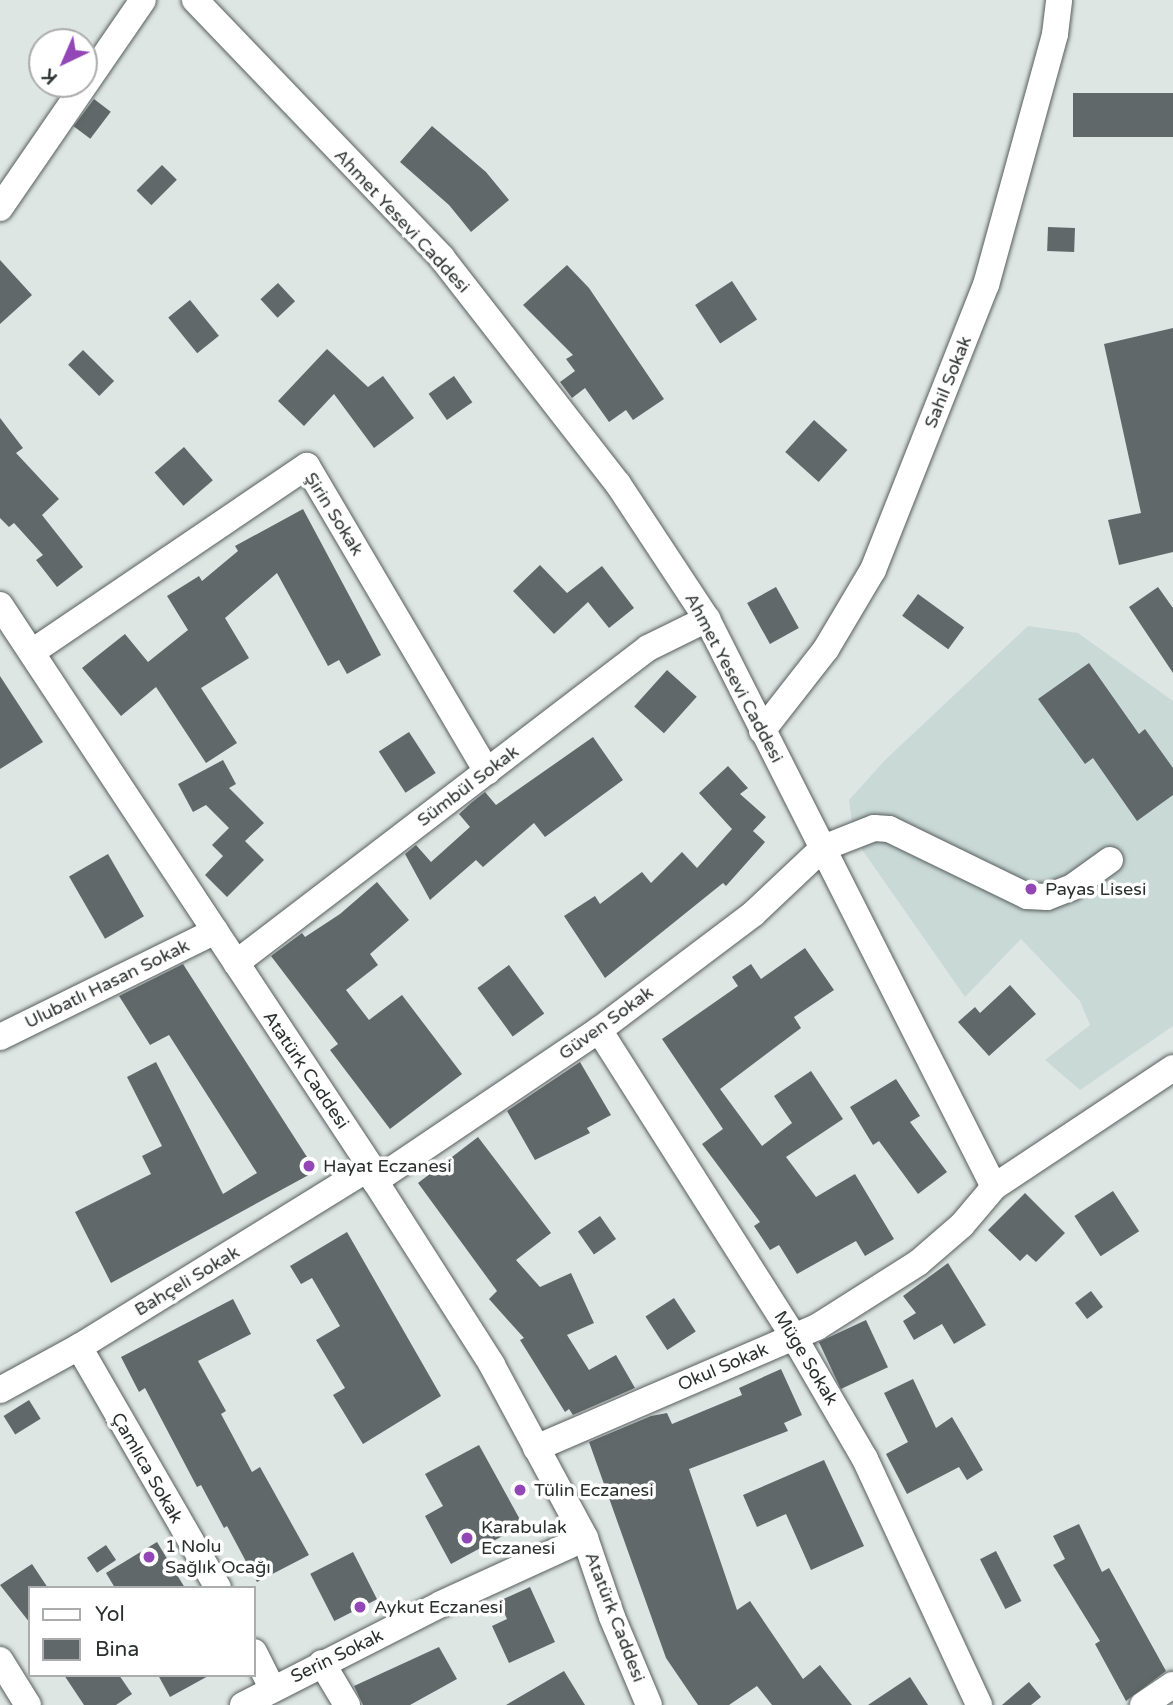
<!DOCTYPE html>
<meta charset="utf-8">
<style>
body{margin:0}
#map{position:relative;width:1173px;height:1705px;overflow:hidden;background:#dee6e4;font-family:"Varela Round",sans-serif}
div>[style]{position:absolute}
.built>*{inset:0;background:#c9d9d6}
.building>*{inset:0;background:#616869;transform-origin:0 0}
.roads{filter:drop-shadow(0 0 2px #575e5c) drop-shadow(0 0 2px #575e5c)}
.minor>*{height:26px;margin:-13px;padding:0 13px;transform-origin:13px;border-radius:13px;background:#fff}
.dots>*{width:19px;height:19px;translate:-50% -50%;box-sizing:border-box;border:4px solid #fff;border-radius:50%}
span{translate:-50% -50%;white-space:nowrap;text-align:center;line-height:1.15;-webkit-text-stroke:7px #fff;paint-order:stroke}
.street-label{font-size:18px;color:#2c2f2f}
.poi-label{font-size:18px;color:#2c2f2f}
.left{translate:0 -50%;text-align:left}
.legend{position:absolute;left:28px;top:1586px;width:228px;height:91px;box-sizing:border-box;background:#fff;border:2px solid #abacac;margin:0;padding:9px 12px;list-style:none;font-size:21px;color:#2c2f2f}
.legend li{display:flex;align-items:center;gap:14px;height:35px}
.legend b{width:35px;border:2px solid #abacac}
.north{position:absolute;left:28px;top:28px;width:70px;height:70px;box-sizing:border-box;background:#fff;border:2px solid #abacac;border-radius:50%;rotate:224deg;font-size:19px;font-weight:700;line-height:28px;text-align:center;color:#2c2f2f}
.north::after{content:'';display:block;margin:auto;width:24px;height:32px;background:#9346b6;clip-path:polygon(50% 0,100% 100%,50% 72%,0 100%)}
</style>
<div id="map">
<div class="built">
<i style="clip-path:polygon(1028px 626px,1078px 633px,1173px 701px,1173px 1026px,1080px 1090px,1045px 1060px,1090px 1025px,1080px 1001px,1021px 939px,965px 997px,854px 838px,849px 800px,885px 760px)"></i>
</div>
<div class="building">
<i style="left:1073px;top:93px;width:100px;height:44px"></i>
<i style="left:94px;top:99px;width:21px;height:34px;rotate:37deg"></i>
<i style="clip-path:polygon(432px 126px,486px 172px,509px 200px,471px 232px,449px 205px,400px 162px)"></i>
<i style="left:162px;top:165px;width:21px;height:36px;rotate:45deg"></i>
<i style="left:1048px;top:227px;width:27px;height:24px;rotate:2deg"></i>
<i style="clip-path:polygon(0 260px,32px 295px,0 324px)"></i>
<i style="clip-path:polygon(567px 265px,589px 288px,664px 399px,633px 420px,626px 410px,609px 422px,585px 388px,572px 398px,560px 382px,575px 371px,566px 359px,573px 355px,523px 305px)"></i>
<i style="left:732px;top:281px;width:46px;height:44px;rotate:57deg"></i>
<i style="left:278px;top:283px;width:25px;height:24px;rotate:47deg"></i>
<i style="left:190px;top:300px;width:46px;height:28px;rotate:51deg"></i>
<i style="clip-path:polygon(1173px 328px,1173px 552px,1119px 565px,1108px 520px,1141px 513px,1104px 344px)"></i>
<i style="clip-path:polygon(327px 349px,368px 387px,383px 376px,414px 418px,374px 448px,334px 394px,304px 426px,278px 401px)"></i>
<i style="left:83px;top:350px;width:44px;height:21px;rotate:45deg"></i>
<i style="left:454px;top:376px;width:32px;height:31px;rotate:55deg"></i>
<i style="clip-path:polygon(0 418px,23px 448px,16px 453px,59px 499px,42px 515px,83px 567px,57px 587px,36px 560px,43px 555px,14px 523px,9px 527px,0 518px)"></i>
<i style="left:814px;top:420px;width:45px;height:43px;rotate:42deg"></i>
<i style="left:184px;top:447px;width:44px;height:39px;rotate:49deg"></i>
<i style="clip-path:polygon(303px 509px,381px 655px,347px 674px,339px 660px,328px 666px,277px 573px,225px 618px,249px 658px,201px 688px,237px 743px,206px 763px,156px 687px,121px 716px,82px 668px,125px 634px,148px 662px,188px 630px,167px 596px,199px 576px,202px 581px,238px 551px,235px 546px)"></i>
<i style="clip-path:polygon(540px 565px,567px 593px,602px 566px,634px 608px,609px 628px,588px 602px,554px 634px,513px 591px)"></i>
<i style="left:776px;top:587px;width:47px;height:33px;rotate:61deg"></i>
<i style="clip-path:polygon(1158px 587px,1173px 608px,1173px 673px,1129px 607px)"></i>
<i style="left:918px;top:594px;width:57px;height:27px;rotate:36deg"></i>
<i style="clip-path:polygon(1089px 663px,1139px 734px,1145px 729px,1173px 768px,1173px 795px,1137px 821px,1093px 758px,1085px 764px,1038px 699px)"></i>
<i style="left:667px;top:670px;width:40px;height:49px;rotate:42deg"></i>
<i style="clip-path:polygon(0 676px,43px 742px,0 769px)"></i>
<i style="left:409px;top:732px;width:49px;height:36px;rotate:57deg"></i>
<i style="clip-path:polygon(593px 737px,623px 780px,545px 837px,534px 823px,483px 867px,476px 860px,430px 900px,405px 854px,416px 845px,431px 862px,470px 827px,459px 814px,471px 803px,485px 792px,496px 805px)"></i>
<i style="clip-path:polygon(223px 760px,236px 784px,229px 788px,264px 823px,245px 841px,264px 860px,227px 897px,205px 875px,223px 856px,212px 845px,229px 828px,206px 805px,193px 812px,178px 784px)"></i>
<i style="clip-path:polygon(728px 766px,748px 788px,740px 794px,766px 817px,753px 831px,765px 842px,726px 886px,723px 883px,605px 978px,564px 916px,595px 896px,600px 904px,642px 872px,651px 883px,682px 852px,697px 868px,732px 829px,699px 793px)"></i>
<i style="left:108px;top:854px;width:72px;height:45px;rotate:60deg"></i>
<i style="clip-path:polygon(377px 882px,409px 920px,370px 954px,378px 965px,346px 990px,369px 1020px,402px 995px,462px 1074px,390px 1129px,330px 1050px,338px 1044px,271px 956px,302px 933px,305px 937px,340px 914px)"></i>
<i style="clip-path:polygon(805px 948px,834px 990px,794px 1017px,801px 1028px,720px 1089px,762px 1146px,792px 1123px,774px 1096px,811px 1071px,843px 1119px,786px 1157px,816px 1197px,855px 1174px,894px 1239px,865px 1256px,856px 1241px,797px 1274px,779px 1245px,770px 1250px,754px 1226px,760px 1222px,702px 1144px,723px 1129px,662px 1039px,738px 986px,732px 977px,751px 964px,761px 979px)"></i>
<i style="clip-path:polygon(183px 964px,316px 1171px,111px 1283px,75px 1212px,151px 1174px,142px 1156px,162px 1146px,127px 1077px,156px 1062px,223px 1194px,257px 1173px,169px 1035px,150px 1045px,119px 996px)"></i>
<i style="left:509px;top:965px;width:60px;height:39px;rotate:54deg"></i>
<i style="clip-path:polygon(1010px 985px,1036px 1014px,989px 1056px,958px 1022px,975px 1007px,980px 1013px)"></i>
<i style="clip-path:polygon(580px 1062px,611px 1115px,587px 1128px,590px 1133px,535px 1160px,507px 1111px)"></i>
<i style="clip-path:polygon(896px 1079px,920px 1116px,910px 1122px,947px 1172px,918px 1194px,879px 1141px,873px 1145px,850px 1107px)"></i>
<i style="clip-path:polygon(478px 1137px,551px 1233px,516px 1260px,540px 1287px,571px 1273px,594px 1323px,567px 1335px,589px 1370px,616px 1355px,635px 1388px,573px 1415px,569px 1409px,565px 1412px,520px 1340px,524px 1338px,489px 1299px,497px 1291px,418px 1183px)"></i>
<i style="left:1113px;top:1191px;width:48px;height:46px;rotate:57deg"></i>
<i style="clip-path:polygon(1025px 1193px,1065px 1233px,1036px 1262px,1027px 1254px,1020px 1261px,988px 1230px)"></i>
<i style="left:600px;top:1216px;width:28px;height:27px;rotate:55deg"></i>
<i style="clip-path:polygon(347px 1232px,441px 1396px,363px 1444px,333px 1395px,345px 1388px,316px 1340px,340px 1326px,312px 1278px,301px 1284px,290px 1266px)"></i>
<i style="clip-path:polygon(948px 1263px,986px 1325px,954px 1344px,942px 1324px,914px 1340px,903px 1321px,916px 1313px,903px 1296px)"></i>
<i style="left:1091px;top:1291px;width:20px;height:20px;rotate:53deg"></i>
<i style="left:674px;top:1298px;width:40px;height:34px;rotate:57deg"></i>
<i style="clip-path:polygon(233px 1299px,251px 1334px,198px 1361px,226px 1411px,221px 1414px,252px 1472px,260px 1467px,309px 1555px,257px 1582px,227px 1526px,224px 1528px,201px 1485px,197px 1487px,145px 1388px,139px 1392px,121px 1357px)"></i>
<i style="left:866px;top:1320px;width:52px;height:52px;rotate:65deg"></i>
<i style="clip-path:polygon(781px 1369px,802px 1415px,784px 1423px,788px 1431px,689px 1469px,737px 1610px,750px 1601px,803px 1679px,820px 1665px,852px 1705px,772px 1705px,757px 1686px,729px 1705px,698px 1705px,666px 1658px,589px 1442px,651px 1416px,667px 1413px,672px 1424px,742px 1395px,739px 1388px)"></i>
<i style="clip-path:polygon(913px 1379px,936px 1428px,952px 1417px,983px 1470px,967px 1480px,959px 1467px,907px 1494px,886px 1454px,908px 1442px,884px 1393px)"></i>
<i style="left:29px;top:1400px;width:22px;height:30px;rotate:58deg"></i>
<i style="clip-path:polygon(479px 1445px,523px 1525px,451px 1564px,425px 1516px,443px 1506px,425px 1474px)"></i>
<i style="clip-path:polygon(824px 1460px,864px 1546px,811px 1570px,786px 1514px,757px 1527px,743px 1495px)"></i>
<i style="clip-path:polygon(1079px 1524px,1102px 1572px,1109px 1568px,1166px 1671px,1126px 1701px,1095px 1644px,1100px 1641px,1053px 1565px,1065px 1559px,1053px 1536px)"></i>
<i style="clip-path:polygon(157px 1542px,185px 1588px,115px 1588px,106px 1573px)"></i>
<i style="left:106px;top:1545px;width:18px;height:23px;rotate:56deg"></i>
<i style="left:996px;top:1551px;width:56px;height:18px;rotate:63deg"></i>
<i style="left:353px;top:1552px;width:53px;height:48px;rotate:63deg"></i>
<i style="clip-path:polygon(32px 1564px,48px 1588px,30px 1588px,30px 1623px,0 1585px)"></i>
<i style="clip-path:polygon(530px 1587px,555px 1642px,509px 1663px,492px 1626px,507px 1619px,499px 1601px)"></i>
<i style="clip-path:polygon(439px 1647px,457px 1679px,410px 1705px,363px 1705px,354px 1686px)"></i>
<i style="clip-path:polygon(564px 1671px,585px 1705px,506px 1705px)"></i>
<i style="clip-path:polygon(64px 1675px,119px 1675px,132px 1694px,116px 1705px,84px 1705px)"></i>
<i style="clip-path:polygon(158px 1675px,210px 1675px,170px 1697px)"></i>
<i style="clip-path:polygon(910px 1677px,928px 1705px,868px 1705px)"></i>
<i style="clip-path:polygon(1029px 1682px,1041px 1697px,1031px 1705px,1002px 1705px)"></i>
</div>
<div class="roads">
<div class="minor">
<i style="left:195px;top:0;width:357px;rotate:46.2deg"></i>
<i style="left:442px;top:258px;width:286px;rotate:52.1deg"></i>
<i style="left:618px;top:484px;width:162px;rotate:56.6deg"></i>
<i style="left:707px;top:619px;width:636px;rotate:63.19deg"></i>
<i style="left:994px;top:1187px;width:215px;rotate:-33.6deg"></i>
<i style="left:0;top:208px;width:252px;rotate:-55.5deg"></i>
<i style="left:0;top:605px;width:673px;rotate:56.57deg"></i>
<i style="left:371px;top:1167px;width:15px;rotate:74deg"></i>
<i style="left:375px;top:1181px;width:218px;rotate:57.5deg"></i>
<i style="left:492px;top:1365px;width:196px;rotate:61.7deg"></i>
<i style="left:585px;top:1538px;width:83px;rotate:71.1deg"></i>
<i style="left:612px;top:1617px;width:95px;rotate:67.2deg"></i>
<i style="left:32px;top:652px;width:332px;rotate:-34.1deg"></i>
<i style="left:307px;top:466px;width:355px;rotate:59.5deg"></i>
<i style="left:762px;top:731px;width:104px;rotate:-52deg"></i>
<i style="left:826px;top:649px;width:92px;rotate:-59.3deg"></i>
<i style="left:873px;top:570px;width:307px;rotate:-68.4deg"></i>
<i style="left:986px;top:285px;width:260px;rotate:-74.6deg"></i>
<i style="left:1055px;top:34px;width:34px;rotate:-83deg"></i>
<i style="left:236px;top:963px;width:519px;rotate:-37.4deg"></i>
<i style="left:648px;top:648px;width:66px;rotate:-26.2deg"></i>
<i style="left:599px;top:1030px;width:364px;rotate:57.6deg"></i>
<i style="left:794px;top:1337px;width:141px;rotate:59.8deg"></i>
<i style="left:865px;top:1459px;width:271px;rotate:65.1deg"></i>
<i style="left:0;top:1037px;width:240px;rotate:-26.2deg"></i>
<i style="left:375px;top:1181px;width:270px;rotate:-34deg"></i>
<i style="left:599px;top:1030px;width:193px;rotate:-37deg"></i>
<i style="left:753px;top:914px;width:96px;rotate:-43.3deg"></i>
<i style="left:823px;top:848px;width:55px;rotate:-21.4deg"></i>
<i style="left:874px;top:828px;width:15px;rotate:4deg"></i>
<i style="left:889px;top:829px;width:153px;rotate:25.9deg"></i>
<i style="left:1027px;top:896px;width:20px;rotate:3deg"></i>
<i style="left:1047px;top:897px;width:26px;rotate:-21deg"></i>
<i style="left:1071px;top:888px;width:48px;rotate:-35.7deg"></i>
<i style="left:79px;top:1347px;width:278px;rotate:60deg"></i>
<i style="left:0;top:1390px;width:90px;rotate:-28.6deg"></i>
<i style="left:79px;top:1347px;width:343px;rotate:-31.7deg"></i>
<i style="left:536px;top:1448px;width:306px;rotate:-23.3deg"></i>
<i style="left:817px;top:1327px;width:120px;rotate:-32.4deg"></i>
<i style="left:918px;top:1263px;width:58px;rotate:-40.8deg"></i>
<i style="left:962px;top:1225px;width:50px;rotate:-49.9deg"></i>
<i style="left:254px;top:1652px;width:40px;rotate:63.4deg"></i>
<i style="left:0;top:1660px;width:53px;rotate:58.1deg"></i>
<i style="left:322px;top:1663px;width:49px;rotate:59.2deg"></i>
<i style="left:243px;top:1705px;width:222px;rotate:-27deg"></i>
<i style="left:441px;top:1604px;width:158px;rotate:-24.6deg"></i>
<i style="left:1143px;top:1705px;width:36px;rotate:-34deg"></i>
</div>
</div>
<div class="dots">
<i style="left:1031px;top:889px;background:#9346b6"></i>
<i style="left:309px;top:1166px;background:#9346b6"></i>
<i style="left:520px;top:1490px;background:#9346b6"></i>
<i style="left:467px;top:1538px;background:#9346b6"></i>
<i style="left:149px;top:1557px;background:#9346b6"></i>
<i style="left:360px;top:1607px;background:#9346b6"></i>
</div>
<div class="street-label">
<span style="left:402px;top:221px;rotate:47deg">Ahmet Yesevi Caddesi</span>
<span style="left:948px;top:382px;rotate:-68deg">Sahil Sokak</span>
<span style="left:334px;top:514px;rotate:58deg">Şirin Sokak</span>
<span style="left:734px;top:678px;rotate:62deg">Ahmet Yesevi Caddesi</span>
<span style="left:468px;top:786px;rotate:-37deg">Sümbül Sokak</span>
<span style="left:107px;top:984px;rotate:-26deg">Ulubatlı Hasan Sokak</span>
<span style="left:606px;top:1023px;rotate:-36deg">Güven Sokak</span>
<span style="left:306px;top:1070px;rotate:56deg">Atatürk Caddesi</span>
<span style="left:187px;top:1281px;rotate:-31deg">Bahçeli Sokak</span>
<span style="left:806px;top:1358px;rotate:59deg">Müge Sokak</span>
<span style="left:723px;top:1367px;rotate:-23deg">Okul Sokak</span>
<span style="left:147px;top:1468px;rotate:60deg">Çamlıca Sokak</span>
<span style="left:615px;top:1617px;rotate:69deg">Atatürk Caddesi</span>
<span style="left:337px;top:1656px;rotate:-26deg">Serin Sokak</span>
</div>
<div class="poi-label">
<span class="left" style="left:1045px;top:889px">Payas Lisesi</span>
<span class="left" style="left:323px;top:1166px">Hayat Eczanesi</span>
<span class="left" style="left:534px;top:1490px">Tülin Eczanesi</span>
<span class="left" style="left:481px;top:1538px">Karabulak<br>Eczanesi</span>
<span class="left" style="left:165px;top:1557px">1 Nolu<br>Sağlık Ocağı</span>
<span class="left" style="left:374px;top:1607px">Aykut Eczanesi</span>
</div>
<ul class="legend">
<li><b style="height:9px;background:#fff"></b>Yol</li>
<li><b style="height:19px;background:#616869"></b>Bina</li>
</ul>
<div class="north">K</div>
</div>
